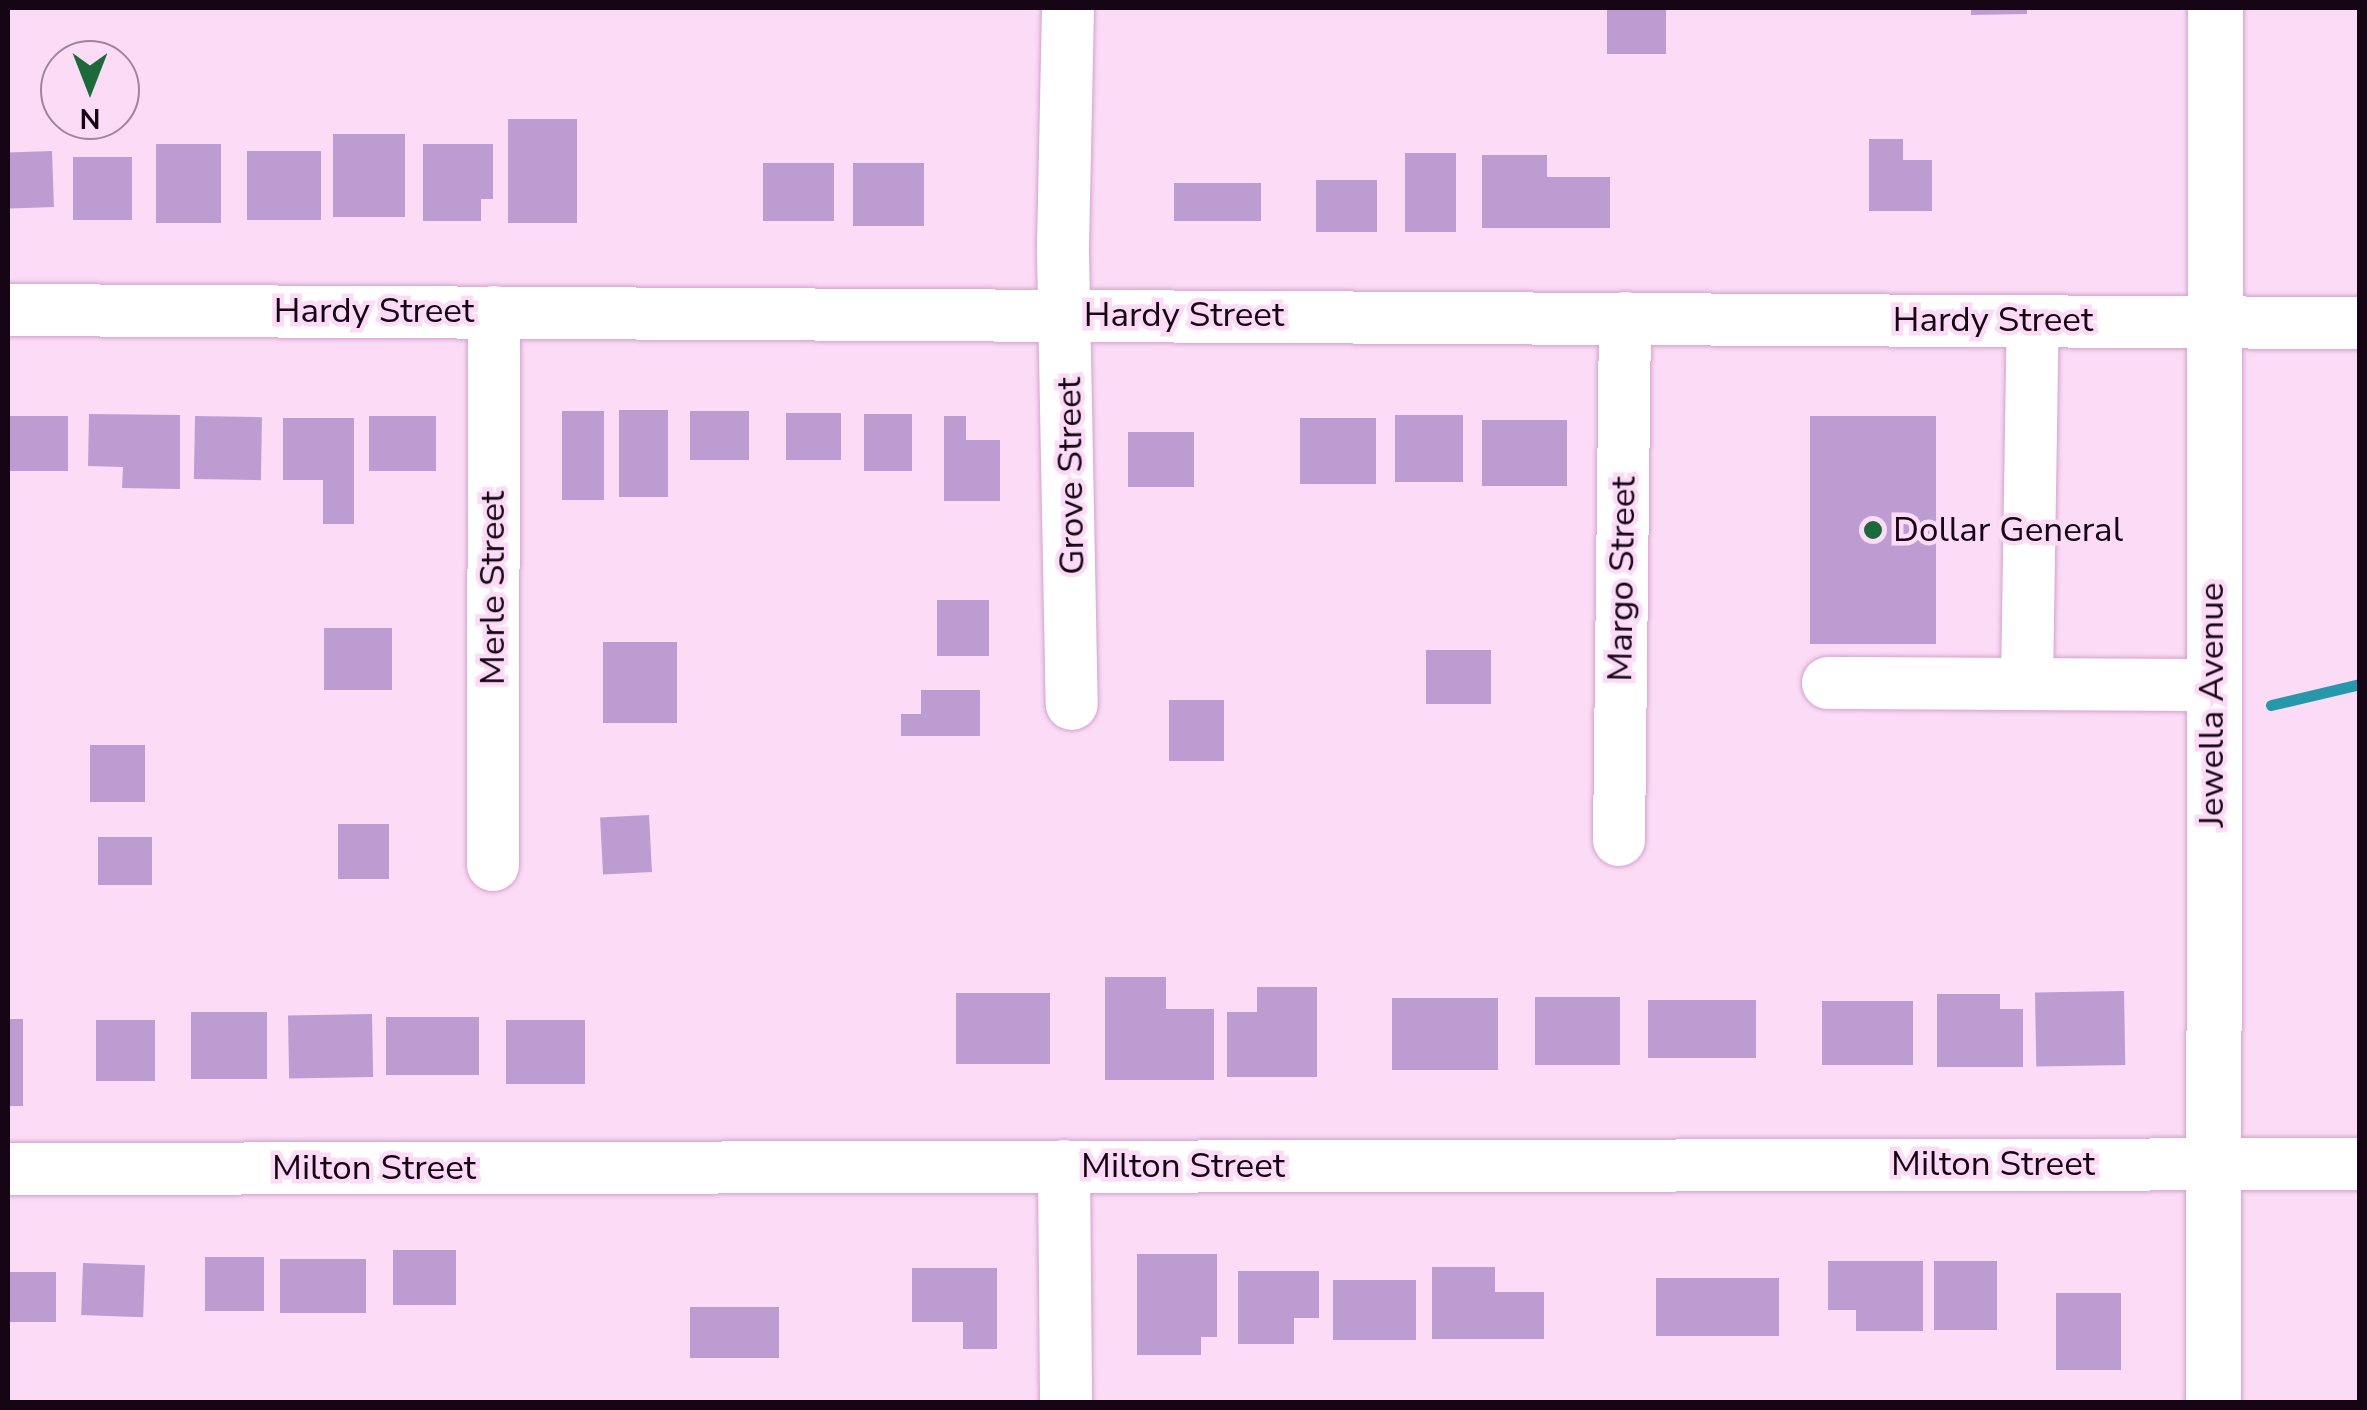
<!DOCTYPE html>
<style>
body{margin:0}
#map{position:relative;width:2367px;height:1410px;overflow:hidden;background:#fbdbf6;font-family:"Nunito Sans",sans-serif}
div>[style]{position:absolute}
.stream>*{height:11px;margin:-5.5px;padding:0 5.5px;transform-origin:5.5px;border-radius:5.5px;background:#2598ab}
.building>*{inset:0;background:#bd9dd1;transform-origin:0 0}
.roads{filter:drop-shadow(0 0 2px #d4a2cc) drop-shadow(0 0 2px #d4a2cc)}
.minor>*{height:52px;margin:-26px;padding:0 26px;transform-origin:26px;border-radius:26px;background:#fff}
.major>*{height:55px;margin:-27.5px;padding:0 27.5px;transform-origin:27.5px;border-radius:27.5px;background:#fff}
.dots>*{width:28px;height:28px;translate:-50% -50%;box-sizing:border-box;border:5px solid #fbdbf6;border-radius:50%}
span{translate:-50% -50%;white-space:nowrap;text-align:center;line-height:1.15;-webkit-text-stroke:9px #fbdbf6;paint-order:stroke}
.street-label{font-size:35px;color:#160514}
.poi-label{font-size:35px;color:#160514}
.left{translate:0 -50%;text-align:left}
.frame{position:absolute;inset:0;border:10px solid #160514;pointer-events:none}
.north{position:absolute;left:40px;top:40px;width:100px;height:100px;box-sizing:border-box;background:#fbdbf6;border:2px solid #9f859c;border-radius:50%;rotate:180deg;font-size:28px;font-weight:700;line-height:40px;text-align:center;color:#160514}
.north::after{content:'';display:block;margin:auto;width:35px;height:45px;background:#1c6a3a;clip-path:polygon(50% 0,100% 100%,50% 72%,0 100%)}
</style>
<div id="map">
<div class="stream">
<i style="left:2271px;top:705px;width:91px;rotate:-13.3deg"></i>
</div>
<div class="building">
<i style="left:1607px;top:8px;width:59px;height:46px"></i>
<i style="clip-path:polygon(1971px 8px,2027px 8px,2027px 14px,1971px 15px)"></i>
<i style="left:508px;top:119px;width:69px;height:104px"></i>
<i style="left:333px;top:134px;width:72px;height:83px"></i>
<i style="clip-path:polygon(1869px 139px,1903px 139px,1903px 160px,1932px 160px,1932px 211px,1869px 211px)"></i>
<i style="left:156px;top:144px;width:65px;height:79px"></i>
<i style="clip-path:polygon(423px 144px,493px 144px,493px 199px,481px 199px,481px 221px,423px 221px)"></i>
<i style="left:52px;top:151px;width:56px;height:44px;rotate:88deg"></i>
<i style="left:247px;top:151px;width:74px;height:69px"></i>
<i style="left:1405px;top:153px;width:51px;height:79px"></i>
<i style="clip-path:polygon(1482px 155px,1547px 155px,1547px 177px,1610px 177px,1610px 228px,1482px 228px)"></i>
<i style="left:73px;top:157px;width:59px;height:63px"></i>
<i style="left:763px;top:163px;width:71px;height:58px"></i>
<i style="left:853px;top:163px;width:71px;height:63px"></i>
<i style="left:1316px;top:180px;width:61px;height:52px"></i>
<i style="left:1174px;top:183px;width:87px;height:38px"></i>
<i style="left:619px;top:410px;width:49px;height:87px"></i>
<i style="left:562px;top:411px;width:42px;height:89px"></i>
<i style="left:690px;top:411px;width:59px;height:49px"></i>
<i style="left:786px;top:413px;width:55px;height:47px"></i>
<i style="clip-path:polygon(89px 414px,180px 415px,180px 489px,122px 488px,123px 467px,88px 466px)"></i>
<i style="left:864px;top:414px;width:48px;height:57px"></i>
<i style="left:1395px;top:415px;width:68px;height:67px"></i>
<i style="left:8px;top:416px;width:60px;height:55px"></i>
<i style="left:195px;top:416px;width:67px;height:63px;rotate:1deg"></i>
<i style="left:369px;top:416px;width:67px;height:55px"></i>
<i style="clip-path:polygon(944px 416px,966px 416px,966px 440px,1000px 440px,1000px 501px,944px 501px)"></i>
<i style="left:1810px;top:416px;width:126px;height:228px"></i>
<i style="clip-path:polygon(283px 418px,354px 418px,354px 524px,323px 524px,323px 480px,283px 480px)"></i>
<i style="left:1300px;top:418px;width:76px;height:66px"></i>
<i style="left:1482px;top:420px;width:85px;height:66px"></i>
<i style="left:1128px;top:432px;width:66px;height:55px"></i>
<i style="left:937px;top:600px;width:52px;height:56px"></i>
<i style="left:324px;top:628px;width:68px;height:62px"></i>
<i style="left:603px;top:642px;width:74px;height:81px"></i>
<i style="left:1426px;top:650px;width:65px;height:54px"></i>
<i style="clip-path:polygon(921px 690px,980px 690px,980px 736px,901px 736px,901px 714px,921px 714px)"></i>
<i style="left:1169px;top:700px;width:55px;height:61px"></i>
<i style="left:90px;top:745px;width:55px;height:57px"></i>
<i style="left:649px;top:815px;width:57px;height:49px;rotate:87deg"></i>
<i style="left:338px;top:824px;width:51px;height:55px"></i>
<i style="left:98px;top:837px;width:54px;height:48px"></i>
<i style="clip-path:polygon(1105px 977px,1166px 977px,1166px 1009px,1214px 1009px,1214px 1080px,1105px 1080px)"></i>
<i style="clip-path:polygon(1257px 987px,1317px 987px,1317px 1077px,1227px 1077px,1227px 1012px,1257px 1012px)"></i>
<i style="left:2124px;top:991px;width:74px;height:89px;rotate:89deg"></i>
<i style="left:956px;top:993px;width:94px;height:71px"></i>
<i style="clip-path:polygon(1937px 994px,2000px 994px,2000px 1009px,2023px 1009px,2023px 1067px,1937px 1067px)"></i>
<i style="left:1535px;top:997px;width:85px;height:68px"></i>
<i style="left:1392px;top:998px;width:106px;height:72px"></i>
<i style="left:1648px;top:1000px;width:108px;height:58px"></i>
<i style="left:1822px;top:1001px;width:91px;height:64px"></i>
<i style="left:191px;top:1012px;width:76px;height:67px"></i>
<i style="left:372px;top:1014px;width:63px;height:84px;rotate:89deg"></i>
<i style="left:386px;top:1017px;width:93px;height:58px"></i>
<i style="left:8px;top:1019px;width:15px;height:87px"></i>
<i style="left:96px;top:1020px;width:59px;height:61px"></i>
<i style="left:506px;top:1020px;width:79px;height:64px"></i>
<i style="left:393px;top:1250px;width:63px;height:55px"></i>
<i style="clip-path:polygon(1137px 1254px,1217px 1254px,1217px 1337px,1201px 1337px,1201px 1355px,1137px 1355px)"></i>
<i style="left:205px;top:1257px;width:59px;height:54px"></i>
<i style="left:280px;top:1259px;width:86px;height:54px"></i>
<i style="clip-path:polygon(1828px 1261px,1923px 1261px,1923px 1331px,1856px 1331px,1856px 1310px,1828px 1310px)"></i>
<i style="left:1934px;top:1261px;width:63px;height:69px"></i>
<i style="left:83px;top:1263px;width:62px;height:52px;rotate:2deg"></i>
<i style="clip-path:polygon(1432px 1267px,1495px 1267px,1495px 1292px,1544px 1292px,1544px 1339px,1432px 1339px)"></i>
<i style="clip-path:polygon(912px 1268px,997px 1268px,997px 1349px,963px 1349px,963px 1322px,912px 1322px)"></i>
<i style="clip-path:polygon(1238px 1271px,1319px 1271px,1319px 1318px,1294px 1318px,1294px 1344px,1238px 1344px)"></i>
<i style="left:8px;top:1272px;width:48px;height:50px"></i>
<i style="left:1656px;top:1278px;width:123px;height:58px"></i>
<i style="left:1333px;top:1280px;width:83px;height:60px"></i>
<i style="left:2056px;top:1293px;width:65px;height:77px"></i>
<i style="left:690px;top:1307px;width:89px;height:51px"></i>
</div>
<div class="roads">
<div class="minor">
<i style="left:1068px;top:8px;width:243px;rotate:91.2deg"></i>
<i style="left:1063px;top:251px;width:453px;rotate:88.9deg"></i>
<i style="left:8px;top:310px;width:2352px;rotate:0.32deg"></i>
<i style="left:1828px;top:683px;width:384px;rotate:0.3deg"></i>
<i style="left:2027px;top:684px;width:363px;rotate:-89.1deg"></i>
<i style="left:1619px;top:840px;width:522px;rotate:-89.34deg"></i>
<i style="left:493px;top:865px;width:553px;rotate:-89.9deg"></i>
<i style="left:1064px;top:1166px;width:236px;rotate:89.5deg"></i>
<i style="left:8px;top:1169px;width:2352px;rotate:-0.12deg"></i>
</div>
<div class="major">
<i style="left:2213px;top:1402px;width:1394px;rotate:-89.92deg"></i>
</div>
</div>
<div class="dots">
<i style="left:1873px;top:530px;background:#1c6a3a"></i>
</div>
<div class="street-label">
<span style="left:374px;top:311px">Hardy Street</span>
<span style="left:1184px;top:315px">Hardy Street</span>
<span style="left:1993px;top:320px">Hardy Street</span>
<span style="left:1071px;top:476px;rotate:-91deg">Grove Street</span>
<span style="left:1622px;top:579px;rotate:-89deg">Margo Street</span>
<span style="left:493px;top:588px;rotate:-90deg">Merle Street</span>
<span style="left:2212px;top:705px;rotate:-90deg">Jewella Avenue</span>
<span style="left:1993px;top:1164px">Milton Street</span>
<span style="left:1183px;top:1166px">Milton Street</span>
<span style="left:374px;top:1168px">Milton Street</span>
</div>
<div class="poi-label">
<span class="left" style="left:1893px;top:530px">Dollar General</span>
</div>
<div class="frame"></div>
<div class="north">N</div>
</div>
